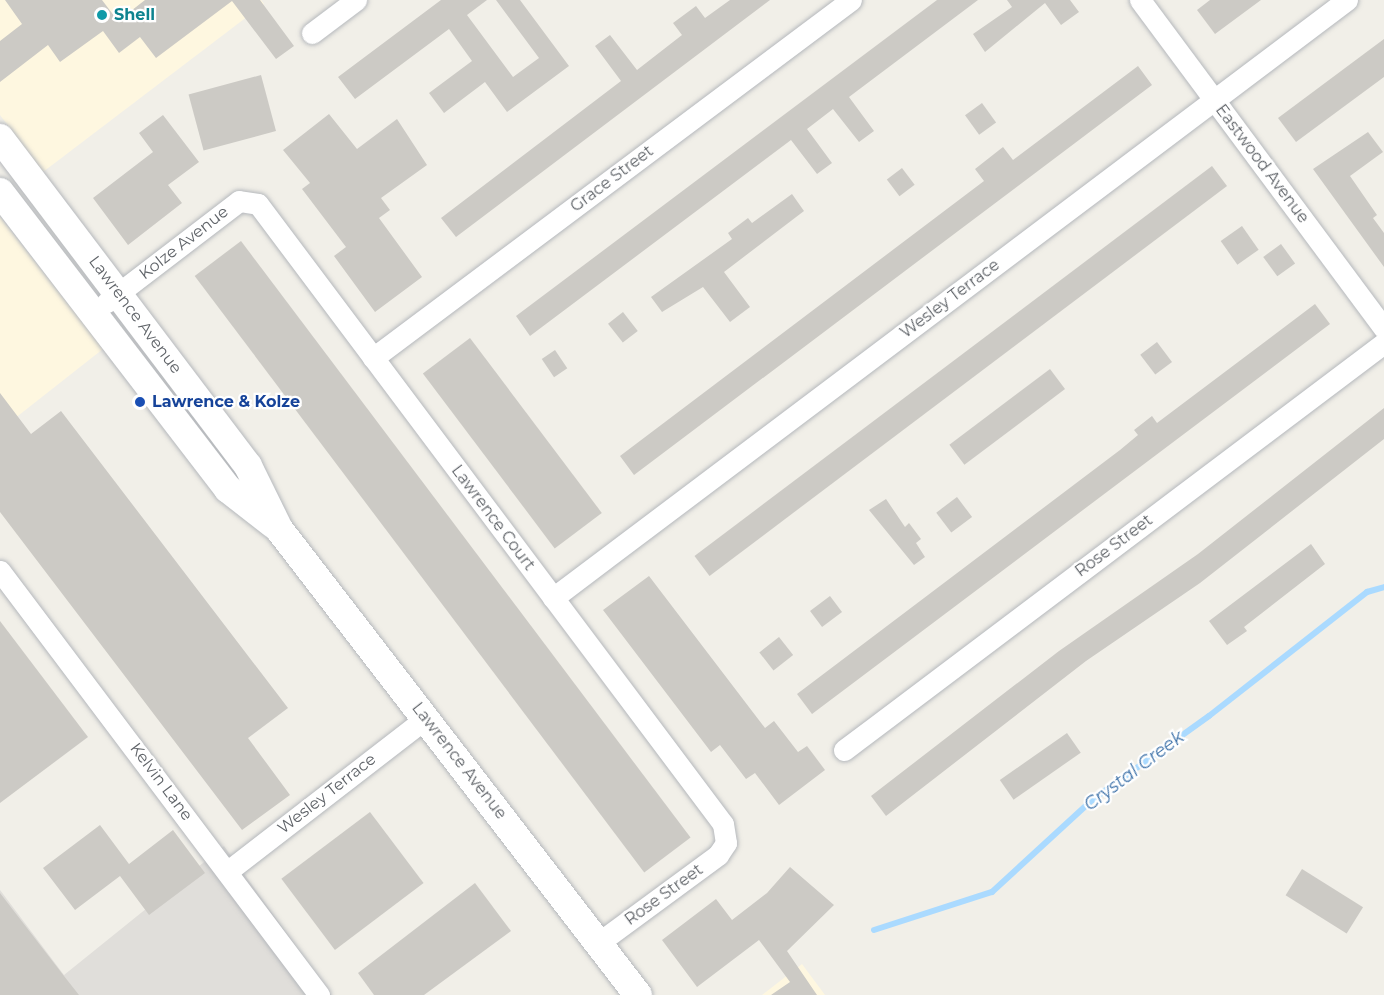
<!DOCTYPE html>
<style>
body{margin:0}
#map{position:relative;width:1384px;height:995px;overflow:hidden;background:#f1efe8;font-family:Montserrat,sans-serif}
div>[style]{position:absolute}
.commercial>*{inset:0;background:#fef7e0}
.industrial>*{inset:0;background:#e0deda}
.stream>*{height:6px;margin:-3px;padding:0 3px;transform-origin:3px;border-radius:3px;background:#aadaff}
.building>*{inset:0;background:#cccac5;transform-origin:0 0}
.roads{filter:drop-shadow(0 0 2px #b5b8bc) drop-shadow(0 0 2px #b5b8bc)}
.street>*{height:21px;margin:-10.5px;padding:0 10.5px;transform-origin:10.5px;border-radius:10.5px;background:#fff}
.secondary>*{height:28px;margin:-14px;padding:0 14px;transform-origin:14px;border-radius:14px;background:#fff}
.dots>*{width:16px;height:16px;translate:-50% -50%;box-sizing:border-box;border:3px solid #fff;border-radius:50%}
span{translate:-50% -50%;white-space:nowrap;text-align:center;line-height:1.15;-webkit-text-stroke:4.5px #fff;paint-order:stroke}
.culture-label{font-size:16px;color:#0d838f;font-weight:700}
.left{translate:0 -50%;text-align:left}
.street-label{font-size:16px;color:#5f6368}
.transit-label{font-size:16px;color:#164399;font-weight:700}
.water-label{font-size:18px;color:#4174aa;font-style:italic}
</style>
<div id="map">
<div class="commercial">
<i style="clip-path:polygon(0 0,261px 0,264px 4px,43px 172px,0 115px)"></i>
<i style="clip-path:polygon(0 217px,103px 349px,0 430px)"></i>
<i style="clip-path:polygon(802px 964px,825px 995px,762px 995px)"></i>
</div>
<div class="industrial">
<i style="clip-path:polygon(224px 846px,331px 995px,0 995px,0 890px,64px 975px)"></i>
</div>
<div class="stream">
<i style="left:874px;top:930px;width:124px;rotate:-17.9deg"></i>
<i style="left:992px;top:892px;width:136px;rotate:-42.6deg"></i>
<i style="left:1092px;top:800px;width:144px;rotate:-35.7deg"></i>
<i style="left:1209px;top:716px;width:201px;rotate:-38.1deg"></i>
<i style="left:1367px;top:592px;width:18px;rotate:-16deg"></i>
</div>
<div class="building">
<i style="clip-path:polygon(5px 0,102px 0,118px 21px,145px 0,260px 0,294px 46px,276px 59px,232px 1px,156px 58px,140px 37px,119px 53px,103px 31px,60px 62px,48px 45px,0 82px,0 41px,22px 24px)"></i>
<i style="clip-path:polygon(441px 0,487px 0,467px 15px,513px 77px,539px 58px,496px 0,520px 0,569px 66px,507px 112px,485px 82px,444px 113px,429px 93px,472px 61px,449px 29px,355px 99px,338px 77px)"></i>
<i style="clip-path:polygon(730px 0,770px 0,456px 237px,441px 218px,621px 81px,595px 46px,610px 35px,637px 70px,682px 35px,673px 23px,696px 6px,705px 18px)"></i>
<i style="clip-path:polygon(937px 0,978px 0,849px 97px,874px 131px,859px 142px,833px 109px,807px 129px,832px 163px,817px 174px,791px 140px,530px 336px,516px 316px)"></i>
<i style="clip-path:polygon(1007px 0,1070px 0,1079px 12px,1061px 25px,1045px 3px,985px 52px,973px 34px,1012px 7px)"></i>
<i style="clip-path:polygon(1210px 0,1261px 0,1215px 34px,1197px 10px)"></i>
<i style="clip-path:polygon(1384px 39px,1384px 77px,1296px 142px,1278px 118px)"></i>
<i style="clip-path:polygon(1138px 66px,1152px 85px,634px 475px,620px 456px,984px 181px,975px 169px,1003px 147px,1013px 160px)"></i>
<i style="left:261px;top:75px;width:58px;height:75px;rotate:75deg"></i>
<i style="left:982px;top:103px;width:24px;height:21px;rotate:54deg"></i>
<i style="clip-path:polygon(329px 114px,357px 149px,397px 119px,427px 165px,381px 198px,390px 210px,379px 218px,422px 277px,375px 312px,334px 256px,346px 247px,302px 189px,310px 183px,283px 150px)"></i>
<i style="clip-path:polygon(163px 115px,199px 162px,168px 185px,182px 203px,128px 245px,93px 198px,153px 152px,139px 133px)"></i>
<i style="clip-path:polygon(1368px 132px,1383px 152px,1350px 176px,1377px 215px,1373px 218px,1384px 233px,1384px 267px,1313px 169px)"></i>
<i style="left:1212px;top:166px;width:25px;height:648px;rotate:53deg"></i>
<i style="left:902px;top:168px;width:21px;height:19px;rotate:53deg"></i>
<i style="clip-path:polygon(792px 194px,804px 211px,724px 272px,750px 307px,730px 322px,703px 287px,662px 312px,651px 297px,732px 239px,728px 233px,748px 218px,752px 223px)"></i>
<i style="left:1242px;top:226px;width:29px;height:26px;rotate:55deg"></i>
<i style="left:241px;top:241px;width:747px;height:58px;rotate:53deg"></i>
<i style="left:1281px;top:244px;width:24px;height:22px;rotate:54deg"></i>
<i style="clip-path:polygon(1315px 304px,1330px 324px,812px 714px,797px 694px,1120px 450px,1138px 435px,1134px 430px,1152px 416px,1157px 423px)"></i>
<i style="left:623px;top:312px;width:24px;height:19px;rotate:52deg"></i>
<i style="left:470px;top:338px;width:219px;height:59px;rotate:53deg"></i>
<i style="left:1157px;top:342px;width:25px;height:21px;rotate:53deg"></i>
<i style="left:555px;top:350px;width:22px;height:16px;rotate:56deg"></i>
<i style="left:1050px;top:369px;width:25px;height:126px;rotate:53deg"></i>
<i style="clip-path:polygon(0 393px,31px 434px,61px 411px,288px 708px,248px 738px,290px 795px,242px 830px,0 512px)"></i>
<i style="clip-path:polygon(1384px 408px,1384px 439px,1200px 583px,1086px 661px,886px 816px,871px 796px,1059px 651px,1198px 554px)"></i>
<i style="left:957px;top:497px;width:25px;height:26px;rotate:53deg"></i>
<i style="clip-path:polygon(886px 499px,905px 527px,909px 523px,921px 539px,916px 543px,925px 557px,914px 565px,869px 510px)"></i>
<i style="clip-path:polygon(1311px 544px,1325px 564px,1244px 627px,1247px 631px,1227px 645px,1209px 621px)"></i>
<i style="clip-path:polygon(649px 576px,765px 728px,774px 721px,798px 752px,807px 746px,825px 770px,779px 805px,755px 773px,746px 779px,720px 745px,711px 752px,603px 610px)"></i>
<i style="left:830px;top:596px;width:20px;height:25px;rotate:53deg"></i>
<i style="clip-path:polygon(0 621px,88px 737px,0 803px)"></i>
<i style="left:779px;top:637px;width:23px;height:25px;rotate:52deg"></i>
<i style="left:1067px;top:733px;width:24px;height:82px;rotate:55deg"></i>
<i style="left:370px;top:812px;width:89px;height:111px;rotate:53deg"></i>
<i style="clip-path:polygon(100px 825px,129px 864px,173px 830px,205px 873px,149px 915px,120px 876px,75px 910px,43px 868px)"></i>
<i style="clip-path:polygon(790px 867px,834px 905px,787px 951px,817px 995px,771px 995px,790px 982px,759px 940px,697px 987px,662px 940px,716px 899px,732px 920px,767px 893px)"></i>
<i style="left:1302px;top:869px;width:72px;height:31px;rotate:32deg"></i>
<i style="clip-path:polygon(475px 883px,511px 931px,424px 995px,374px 995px,358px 973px)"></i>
<i style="clip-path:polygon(0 893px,64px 976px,79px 995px,0 995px)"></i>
</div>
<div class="roads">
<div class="street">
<i style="left:1140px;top:0;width:409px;rotate:53.4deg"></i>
<i style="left:312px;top:33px;width:55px;rotate:-36.9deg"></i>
<i style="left:107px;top:302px;width:166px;rotate:-37.4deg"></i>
<i style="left:239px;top:201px;width:19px;rotate:9deg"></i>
<i style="left:258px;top:204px;width:775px;rotate:53.13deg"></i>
<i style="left:723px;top:824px;width:19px;rotate:81deg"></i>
<i style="left:726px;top:843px;width:14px;rotate:124deg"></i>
<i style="left:718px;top:855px;width:149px;rotate:143.7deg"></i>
<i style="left:373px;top:358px;width:597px;rotate:-36.83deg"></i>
<i style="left:0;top:571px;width:531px;rotate:53.04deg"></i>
<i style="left:553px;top:598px;width:994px;rotate:-36.99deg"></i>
<i style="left:844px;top:750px;width:676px;rotate:-37.01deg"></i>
<i style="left:228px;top:871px;width:250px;rotate:-37.7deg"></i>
</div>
<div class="secondary">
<i style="left:0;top:138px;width:411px;rotate:52.9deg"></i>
<i style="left:248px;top:466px;width:70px;rotate:63.8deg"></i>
<i style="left:279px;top:529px;width:588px;rotate:52.39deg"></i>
<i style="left:0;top:192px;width:374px;rotate:52.5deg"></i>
<i style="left:228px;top:489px;width:57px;rotate:37.9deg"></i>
</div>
</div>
<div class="dots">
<i style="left:102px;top:15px;background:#0f9aa8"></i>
<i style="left:140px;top:402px;background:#1a4fb4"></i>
</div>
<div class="culture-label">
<span class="left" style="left:114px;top:15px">Shell</span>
</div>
<div class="street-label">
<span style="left:1262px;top:164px;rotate:53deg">Eastwood Avenue</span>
<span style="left:612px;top:179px;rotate:-37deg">Grace Street</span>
<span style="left:184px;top:243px;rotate:-38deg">Kolze Avenue</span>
<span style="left:950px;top:299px;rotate:-37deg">Wesley Terrace</span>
<span style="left:135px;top:315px;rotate:53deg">Lawrence Avenue</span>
<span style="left:493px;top:518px;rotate:53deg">Lawrence Court</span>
<span style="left:1114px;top:546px;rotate:-37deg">Rose Street</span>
<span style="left:459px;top:761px;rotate:52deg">Lawrence Avenue</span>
<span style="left:161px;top:782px;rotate:53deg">Kelvin Lane</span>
<span style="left:327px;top:794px;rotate:-38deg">Wesley Terrace</span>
<span style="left:664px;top:895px;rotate:-36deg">Rose Street</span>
</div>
<div class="transit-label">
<span class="left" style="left:152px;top:402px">Lawrence &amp; Kolze</span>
</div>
<div class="water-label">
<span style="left:1134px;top:771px;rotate:-37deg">Crystal Creek</span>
</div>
</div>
